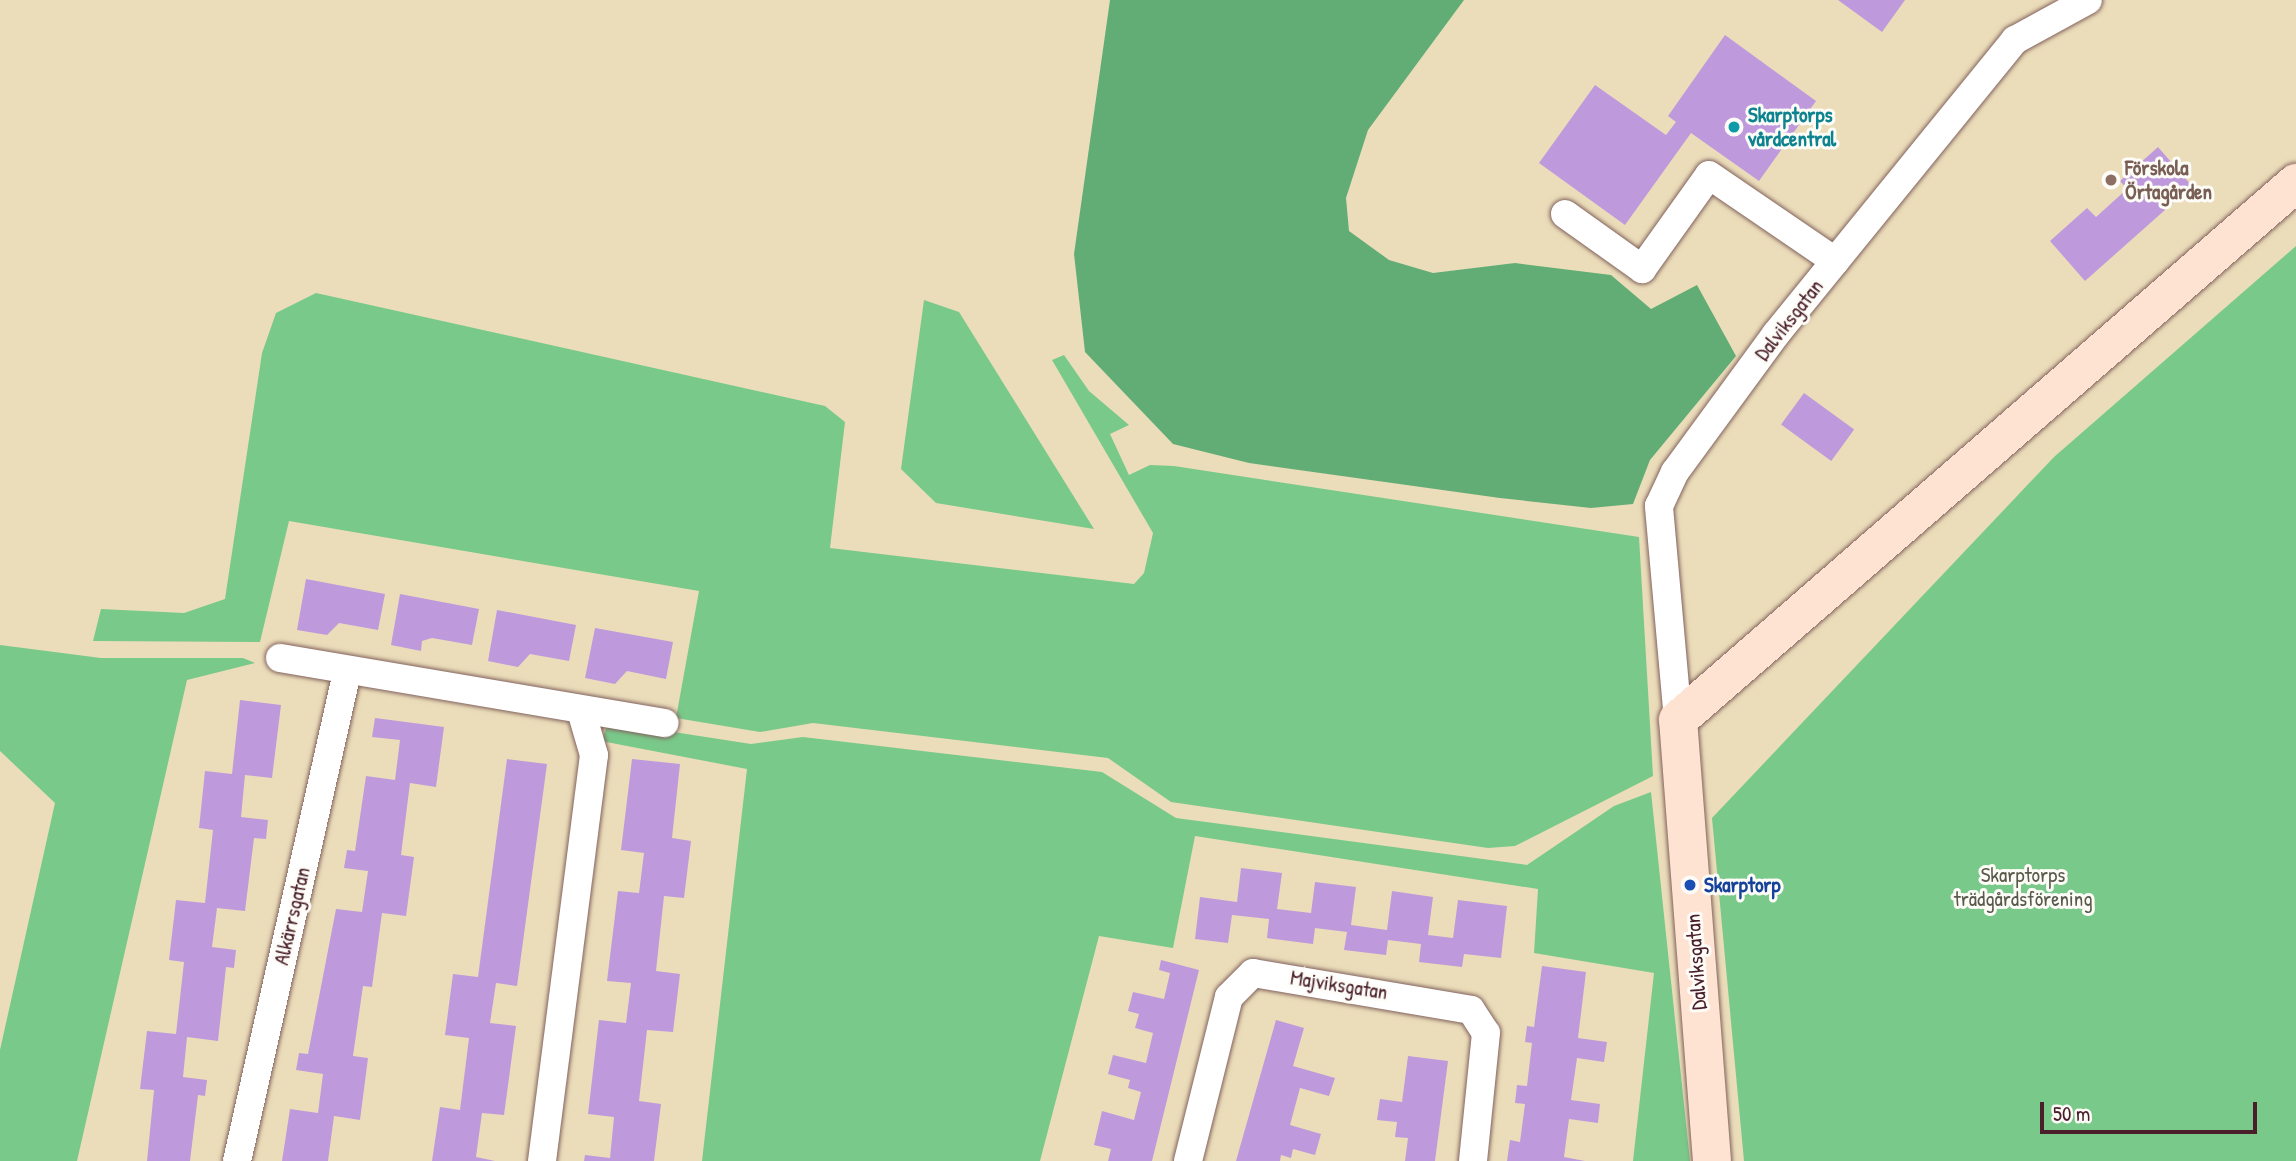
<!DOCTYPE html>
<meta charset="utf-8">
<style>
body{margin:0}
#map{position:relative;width:2296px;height:1161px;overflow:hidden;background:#ebddba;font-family:"Patrick Hand",sans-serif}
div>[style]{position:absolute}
.green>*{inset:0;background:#79c98a}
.forest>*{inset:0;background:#62ad76}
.building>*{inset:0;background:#be9adc;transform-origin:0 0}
.roads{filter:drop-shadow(0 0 2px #82625d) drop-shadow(0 0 2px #82625d)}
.street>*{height:28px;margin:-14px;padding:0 14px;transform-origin:14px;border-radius:14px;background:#fff}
.secondary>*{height:38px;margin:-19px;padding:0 19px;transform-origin:19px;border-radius:19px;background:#fee3d2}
.dots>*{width:19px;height:19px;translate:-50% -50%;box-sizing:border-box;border:4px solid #fdfcf7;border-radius:50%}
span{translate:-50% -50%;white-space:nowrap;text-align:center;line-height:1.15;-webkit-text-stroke:6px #fdfcf7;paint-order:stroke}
.culture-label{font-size:21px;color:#0d838f;font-weight:700}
.left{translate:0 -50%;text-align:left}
.education-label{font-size:21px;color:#785e54;font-weight:700}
.street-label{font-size:21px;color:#4a1f2b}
.park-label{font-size:21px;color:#5a5a4c}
.transit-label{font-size:21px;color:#164399;font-weight:700}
.scale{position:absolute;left:2040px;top:1102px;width:217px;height:32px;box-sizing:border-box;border:4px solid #4a1f2b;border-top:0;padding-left:9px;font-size:21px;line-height:24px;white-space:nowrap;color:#4a1f2b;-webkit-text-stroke:5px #fdfcf7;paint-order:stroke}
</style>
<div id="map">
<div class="green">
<i style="clip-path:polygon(2296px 246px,2296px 1161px,1744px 1161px,1712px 818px,2054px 457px)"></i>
<i style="clip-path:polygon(316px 293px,825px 406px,845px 422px,830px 548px,1134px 584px,1144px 573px,1153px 533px,1052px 360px,1064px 355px,1089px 391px,1129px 425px,1110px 434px,1129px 475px,1150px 465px,1174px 466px,1639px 537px,1653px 776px,1515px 846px,1488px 848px,1171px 802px,1108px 758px,813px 723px,760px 732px,676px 718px,699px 591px,289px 521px,260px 642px,93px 641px,101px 609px,184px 613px,225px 599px,262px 353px,276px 313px)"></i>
<i style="clip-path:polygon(924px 300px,959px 312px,1094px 529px,936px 503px,901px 469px)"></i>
<i style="clip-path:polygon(0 645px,101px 658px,243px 658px,255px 663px,187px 680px,77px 1161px,0 1161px,0 1050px,55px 803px,0 751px)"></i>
<i style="clip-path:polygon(609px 722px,751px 744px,803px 737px,1102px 772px,1176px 818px,1527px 865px,1614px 806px,1651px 792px,1690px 1161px,1633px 1161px,1654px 973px,1534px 953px,1538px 889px,1195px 836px,1173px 948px,1099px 936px,1040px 1161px,702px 1161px,747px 769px,601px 741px)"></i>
</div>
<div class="forest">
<i style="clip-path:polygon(1110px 0,1464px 0,1368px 130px,1346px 198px,1349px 231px,1389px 260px,1433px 273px,1515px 263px,1611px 275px,1651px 309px,1697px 285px,1736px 356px,1650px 460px,1633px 504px,1591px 508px,1500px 498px,1249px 463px,1173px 444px,1085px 352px,1074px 254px)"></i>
</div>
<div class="building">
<i style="clip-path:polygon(1838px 0,1905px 0,1882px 32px)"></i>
<i style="clip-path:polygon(1725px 35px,1816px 101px,1759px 181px,1691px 133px,1625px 225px,1539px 163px,1595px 85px,1666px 135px,1676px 122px,1668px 116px)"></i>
<i style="clip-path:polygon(2158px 147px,2192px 186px,2085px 281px,2050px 241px,2087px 208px,2096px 217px,2127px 189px,2120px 181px)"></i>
<i style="left:1804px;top:393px;width:62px;height:39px;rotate:36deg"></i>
<i style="clip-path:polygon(306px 579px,385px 594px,378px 630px,339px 623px,327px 635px,297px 630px)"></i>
<i style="clip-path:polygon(400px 594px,479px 609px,472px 645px,432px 638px,422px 641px,421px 651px,391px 645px)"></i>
<i style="clip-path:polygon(497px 610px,576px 625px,569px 661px,530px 654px,518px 667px,488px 661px)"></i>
<i style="clip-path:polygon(595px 628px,673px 642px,666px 679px,627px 671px,615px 684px,585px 678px)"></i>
<i style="clip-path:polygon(240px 700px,281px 705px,272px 778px,245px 775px,241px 817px,268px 820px,266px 839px,254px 838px,245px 911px,217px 908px,212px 947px,236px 950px,234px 968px,226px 967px,218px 1041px,187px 1037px,183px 1077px,207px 1080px,205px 1096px,198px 1095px,190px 1161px,147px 1161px,154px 1090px,140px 1089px,147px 1031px,176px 1034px,184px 962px,169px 960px,176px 900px,205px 903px,213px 830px,199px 828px,205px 771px,232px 774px)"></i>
<i style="clip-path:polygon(375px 718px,444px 727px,436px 787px,410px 783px,401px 855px,414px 857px,406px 916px,382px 913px,372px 987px,363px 986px,353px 1056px,368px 1058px,360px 1120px,334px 1116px,328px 1161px,282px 1161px,290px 1109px,318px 1113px,323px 1074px,296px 1070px,299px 1053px,308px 1054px,336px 909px,362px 912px,368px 871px,344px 868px,347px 850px,355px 851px,366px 776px,395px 780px,400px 740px,372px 737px)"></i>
<i style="clip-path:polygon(507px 759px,547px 764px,517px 986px,496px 983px,490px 1023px,516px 1026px,504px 1115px,482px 1113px,476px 1157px,495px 1161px,432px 1161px,440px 1107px,460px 1110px,469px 1038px,445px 1035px,453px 974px,478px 977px)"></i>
<i style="clip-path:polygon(632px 759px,680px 764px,672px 838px,691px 841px,684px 898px,664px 896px,656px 971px,680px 974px,673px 1032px,647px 1030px,639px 1101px,661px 1104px,654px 1161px,584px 1161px,585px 1155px,610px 1158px,614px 1117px,588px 1114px,599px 1020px,626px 1023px,631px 983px,607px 981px,618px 891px,639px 893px,644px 853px,621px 850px)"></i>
<i style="clip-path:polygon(1241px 868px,1282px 873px,1277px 909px,1311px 913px,1315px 882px,1356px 887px,1351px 925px,1387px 930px,1392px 891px,1433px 897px,1428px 935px,1453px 938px,1458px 900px,1507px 906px,1501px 958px,1464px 954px,1462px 967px,1419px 962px,1421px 944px,1388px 940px,1386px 955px,1344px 950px,1347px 932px,1315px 928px,1313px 944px,1267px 938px,1269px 919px,1232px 915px,1228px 943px,1195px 939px,1200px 897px,1237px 902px)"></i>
<i style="clip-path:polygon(1161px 960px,1199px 970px,1152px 1161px,1108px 1161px,1111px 1149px,1094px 1145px,1102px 1111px,1134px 1120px,1141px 1092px,1128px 1088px,1130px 1080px,1108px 1074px,1113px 1055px,1146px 1063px,1153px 1033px,1135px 1028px,1139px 1014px,1128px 1011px,1133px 992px,1164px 999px,1170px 973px,1159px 970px)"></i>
<i style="clip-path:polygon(1542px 966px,1586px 972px,1578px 1038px,1607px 1042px,1604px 1062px,1577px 1058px,1571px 1100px,1600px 1104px,1598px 1123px,1569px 1119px,1564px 1157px,1585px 1161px,1507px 1161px,1510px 1140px,1520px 1142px,1525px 1104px,1515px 1103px,1517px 1085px,1527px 1086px,1532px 1043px,1525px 1042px,1527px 1026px,1534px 1027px)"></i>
<i style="clip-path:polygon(1276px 1020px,1304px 1028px,1293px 1066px,1335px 1078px,1329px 1096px,1300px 1088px,1290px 1125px,1321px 1134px,1315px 1155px,1293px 1149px,1291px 1158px,1281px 1155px,1280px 1161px,1236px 1161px)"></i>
<i style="clip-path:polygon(1408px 1056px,1448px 1061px,1435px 1161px,1405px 1161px,1408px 1138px,1395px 1137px,1397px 1122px,1377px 1120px,1380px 1099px,1402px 1102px)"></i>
</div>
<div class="roads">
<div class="street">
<i style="left:1565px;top:214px;width:95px;rotate:35.5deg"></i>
<i style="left:1642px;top:269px;width:115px;rotate:-54.5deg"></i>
<i style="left:1709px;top:175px;width:153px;rotate:34.3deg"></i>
<i style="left:280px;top:658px;width:390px;rotate:9.6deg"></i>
<i style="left:1678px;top:720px;width:215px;rotate:-95.1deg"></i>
<i style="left:1659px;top:506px;width:38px;rotate:-65deg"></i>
<i style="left:1675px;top:472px;width:171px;rotate:-53.8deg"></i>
<i style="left:1776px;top:334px;width:379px;rotate:-50.9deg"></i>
<i style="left:2015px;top:40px;width:83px;rotate:-28.7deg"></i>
<i style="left:237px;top:1161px;width:501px;rotate:-77.32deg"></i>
<i style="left:542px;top:1161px;width:409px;rotate:-82.7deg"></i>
<i style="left:594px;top:755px;width:43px;rotate:-106.3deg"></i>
<i style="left:1188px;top:1161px;width:169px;rotate:-76deg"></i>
<i style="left:1229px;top:997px;width:34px;rotate:-45deg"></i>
<i style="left:1253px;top:973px;width:221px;rotate:9.6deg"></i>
<i style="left:1471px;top:1010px;width:27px;rotate:57deg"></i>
<i style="left:1486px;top:1033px;width:129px;rotate:95.8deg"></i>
</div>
<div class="secondary">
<i style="left:1712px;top:1161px;width:442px;rotate:-94.4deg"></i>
<i style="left:1678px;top:720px;width:819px;rotate:-40.99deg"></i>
</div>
</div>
<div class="dots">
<i style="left:1734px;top:127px;background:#0f9aa8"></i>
<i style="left:2111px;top:180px;background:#8d6e63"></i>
<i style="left:1690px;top:885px;background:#1a4fb4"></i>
</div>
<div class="culture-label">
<span class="left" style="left:1748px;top:127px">Skarptorps<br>vårdcentral</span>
</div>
<div class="education-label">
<span class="left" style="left:2125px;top:180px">Förskola<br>Örtagården</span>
</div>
<div class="street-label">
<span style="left:1789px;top:320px;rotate:-52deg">Dalviksgatan</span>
<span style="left:292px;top:916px;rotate:-77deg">Alkärrsgatan</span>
<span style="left:1696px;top:962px;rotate:-94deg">Dalviksgatan</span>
<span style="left:1339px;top:985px;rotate:9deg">Majviksgatan</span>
</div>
<div class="park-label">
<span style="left:2023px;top:887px">Skarptorps<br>trädgårdsförening</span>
</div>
<div class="transit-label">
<span class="left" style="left:1704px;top:885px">Skarptorp</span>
</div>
<div class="scale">50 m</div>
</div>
